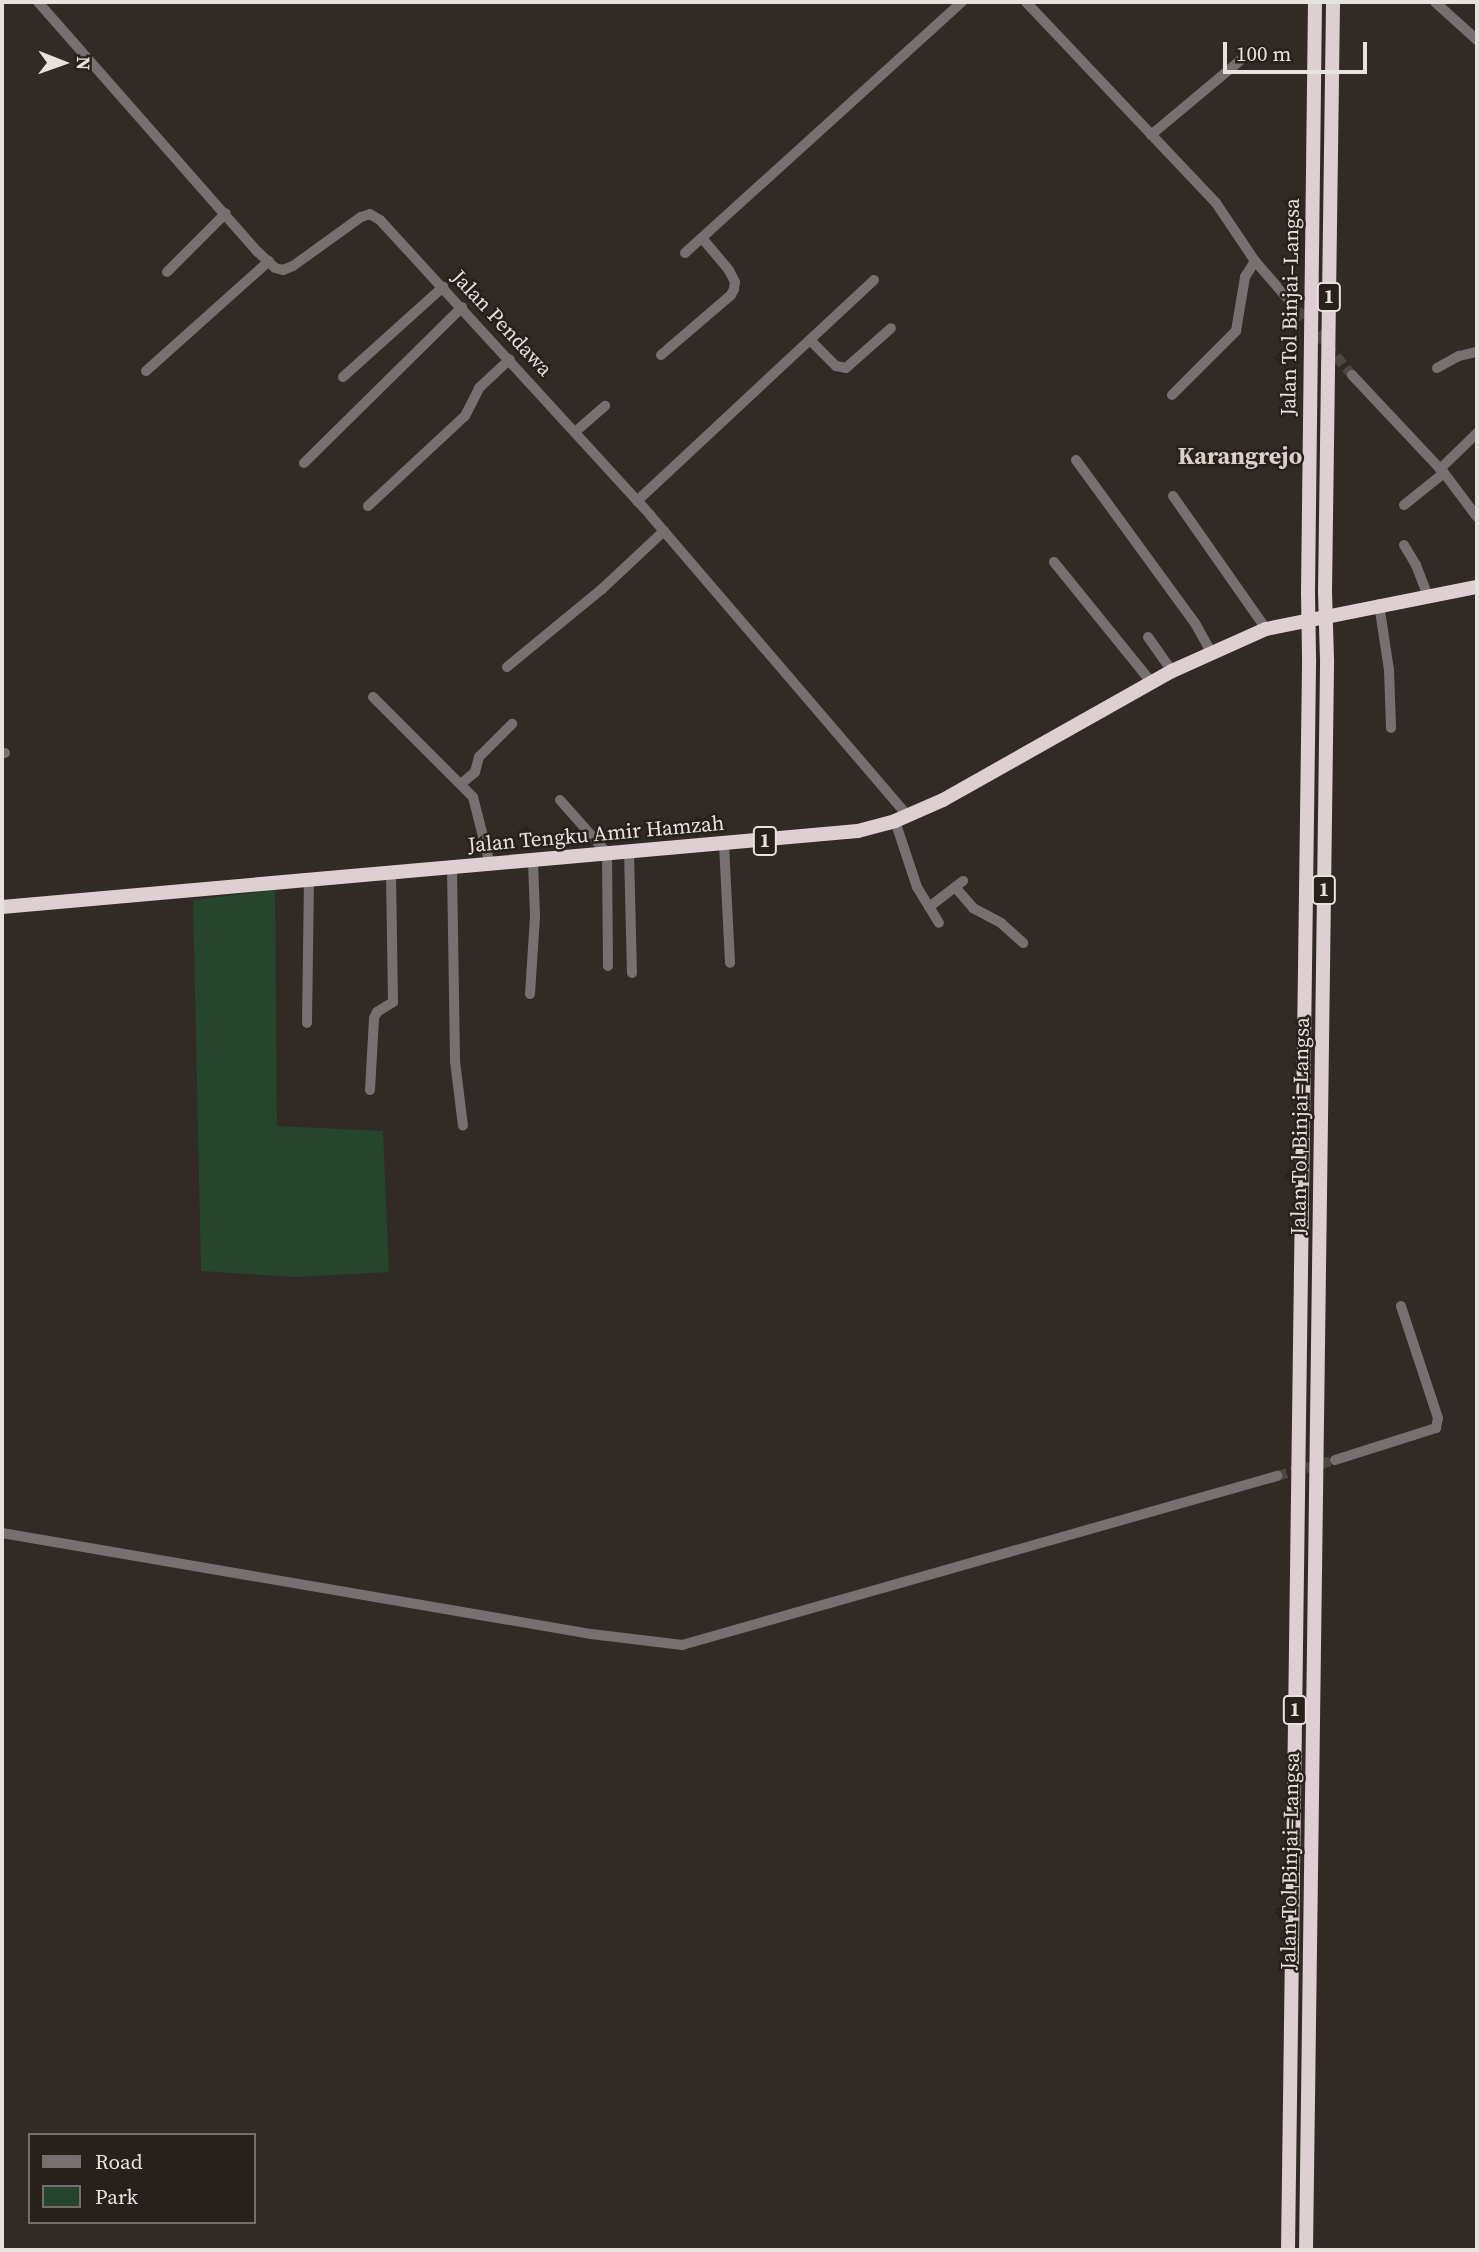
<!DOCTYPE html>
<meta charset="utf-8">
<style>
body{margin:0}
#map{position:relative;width:1479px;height:2252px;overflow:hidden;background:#322a25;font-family:"Source Serif 4",serif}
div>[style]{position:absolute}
.green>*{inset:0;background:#25462c}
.minor-tunnel>*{height:10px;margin-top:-5px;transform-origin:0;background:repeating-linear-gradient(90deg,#4d4641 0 10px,transparent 0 15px)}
.minor>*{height:10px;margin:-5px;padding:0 5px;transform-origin:5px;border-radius:5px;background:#767071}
.highway>*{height:14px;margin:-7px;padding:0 7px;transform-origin:7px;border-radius:7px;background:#ddcfd2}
.highway-bridge>*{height:14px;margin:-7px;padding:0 7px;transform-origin:7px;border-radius:7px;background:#ddcfd2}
span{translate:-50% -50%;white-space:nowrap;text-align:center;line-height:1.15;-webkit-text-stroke:5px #28201b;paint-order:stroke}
.shield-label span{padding:2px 5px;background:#28201b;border:2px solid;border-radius:5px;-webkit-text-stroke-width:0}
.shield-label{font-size:19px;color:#e8e2df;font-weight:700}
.street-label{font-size:21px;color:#e8e2df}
.quarter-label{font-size:24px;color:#dbd0c9;font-weight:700}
.frame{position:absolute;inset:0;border:4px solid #e8e2df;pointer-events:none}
.legend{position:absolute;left:28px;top:2133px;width:228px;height:91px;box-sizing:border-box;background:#28201b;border:2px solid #756e69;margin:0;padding:9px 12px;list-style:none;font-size:21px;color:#e8e2df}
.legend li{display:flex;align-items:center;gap:14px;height:35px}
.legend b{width:35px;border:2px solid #756e69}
.north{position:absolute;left:28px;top:28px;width:70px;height:70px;-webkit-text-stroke:5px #28201b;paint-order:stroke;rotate:91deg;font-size:19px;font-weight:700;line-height:28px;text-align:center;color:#e8e2df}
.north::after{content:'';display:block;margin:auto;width:24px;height:32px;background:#e8e2df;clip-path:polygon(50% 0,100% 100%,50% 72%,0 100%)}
.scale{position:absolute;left:1223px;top:42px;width:144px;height:32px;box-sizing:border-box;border:4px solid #e8e2df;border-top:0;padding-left:9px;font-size:21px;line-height:24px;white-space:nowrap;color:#e8e2df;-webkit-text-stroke:5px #28201b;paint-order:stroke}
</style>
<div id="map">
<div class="green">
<i style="clip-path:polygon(275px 890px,277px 1126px,383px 1131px,389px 1272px,295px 1277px,201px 1271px,193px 900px)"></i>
</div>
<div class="minor-tunnel">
<i style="left:1288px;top:299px;width:99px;rotate:49.9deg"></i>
<i style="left:1277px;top:1476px;width:60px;rotate:-15.4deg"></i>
</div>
<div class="minor">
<i style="left:38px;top:2px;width:333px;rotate:48.7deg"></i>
<i style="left:258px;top:252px;width:23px;rotate:43deg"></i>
<i style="left:275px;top:268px;width:8px;rotate:14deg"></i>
<i style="left:283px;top:270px;width:11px;rotate:-22deg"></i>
<i style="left:293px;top:266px;width:84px;rotate:-35.8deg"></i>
<i style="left:361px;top:217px;width:9px;rotate:-18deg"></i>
<i style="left:370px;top:214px;width:12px;rotate:31deg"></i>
<i style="left:380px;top:220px;width:400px;rotate:47.5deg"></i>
<i style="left:650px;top:515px;width:396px;rotate:49.4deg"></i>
<i style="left:1026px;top:2px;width:277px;rotate:46.6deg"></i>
<i style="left:1216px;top:203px;width:70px;rotate:56.1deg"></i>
<i style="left:1255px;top:261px;width:50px;rotate:49deg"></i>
<i style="left:1435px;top:2px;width:57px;rotate:42.1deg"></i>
<i style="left:1151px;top:135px;width:128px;rotate:-39.9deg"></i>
<i style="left:685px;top:253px;width:374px;rotate:-42.2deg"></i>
<i style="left:167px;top:272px;width:83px;rotate:-45deg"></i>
<i style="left:810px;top:340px;width:37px;rotate:45deg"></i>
<i style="left:836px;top:366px;width:10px;rotate:11deg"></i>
<i style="left:846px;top:368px;width:60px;rotate:-41.6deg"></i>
<i style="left:661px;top:355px;width:92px;rotate:-40.6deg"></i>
<i style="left:731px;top:295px;width:7px;rotate:-63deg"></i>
<i style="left:734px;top:289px;width:7px;rotate:-82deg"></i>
<i style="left:735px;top:282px;width:13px;rotate:-117deg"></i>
<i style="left:729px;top:270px;width:42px;rotate:-130.2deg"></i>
<i style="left:1437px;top:368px;width:25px;rotate:-29deg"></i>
<i style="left:1459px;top:356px;width:18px;rotate:-13deg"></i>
<i style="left:146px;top:371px;width:165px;rotate:-41.8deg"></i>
<i style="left:1352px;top:375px;width:134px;rotate:46.8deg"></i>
<i style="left:1444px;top:473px;width:55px;rotate:53.1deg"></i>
<i style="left:343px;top:377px;width:135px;rotate:-42deg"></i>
<i style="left:1172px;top:395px;width:91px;rotate:-45deg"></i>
<i style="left:1236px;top:331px;width:55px;rotate:-80.5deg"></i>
<i style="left:1245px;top:277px;width:19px;rotate:-58deg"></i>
<i style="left:575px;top:432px;width:40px;rotate:-41deg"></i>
<i style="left:1076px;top:460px;width:202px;rotate:53.9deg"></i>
<i style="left:1195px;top:623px;width:33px;rotate:61deg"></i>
<i style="left:304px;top:463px;width:222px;rotate:-44.6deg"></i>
<i style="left:1440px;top:469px;width:52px;rotate:-44.2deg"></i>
<i style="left:1173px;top:496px;width:162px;rotate:55deg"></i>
<i style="left:637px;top:501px;width:324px;rotate:-43deg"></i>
<i style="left:1404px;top:505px;width:51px;rotate:-38.7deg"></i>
<i style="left:368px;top:506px;width:132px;rotate:-42.9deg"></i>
<i style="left:465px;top:416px;width:31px;rotate:-63deg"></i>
<i style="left:479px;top:388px;width:42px;rotate:-43.1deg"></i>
<i style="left:1404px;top:545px;width:23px;rotate:59deg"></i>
<i style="left:1416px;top:565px;width:33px;rotate:69deg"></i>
<i style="left:1054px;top:562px;width:156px;rotate:51deg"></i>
<i style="left:1379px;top:604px;width:67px;rotate:81.4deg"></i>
<i style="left:1389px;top:670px;width:58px;rotate:88deg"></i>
<i style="left:1148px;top:637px;width:42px;rotate:54.8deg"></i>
<i style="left:507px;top:667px;width:123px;rotate:-39.4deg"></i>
<i style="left:602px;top:589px;width:85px;rotate:-43.1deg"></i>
<i style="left:373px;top:697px;width:141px;rotate:45deg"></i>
<i style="left:473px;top:797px;width:69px;rotate:75.8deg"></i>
<i style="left:2px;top:753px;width:3px"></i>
<i style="left:462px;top:783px;width:17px;rotate:-40deg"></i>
<i style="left:475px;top:772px;width:16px;rotate:-75deg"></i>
<i style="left:479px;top:757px;width:47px;rotate:-45deg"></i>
<i style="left:560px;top:800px;width:71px;rotate:48.4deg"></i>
<i style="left:607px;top:853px;width:113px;rotate:89.5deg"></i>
<i style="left:895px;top:821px;width:70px;rotate:71.6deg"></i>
<i style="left:917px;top:887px;width:42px;rotate:58.6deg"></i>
<i style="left:724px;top:844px;width:119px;rotate:87.1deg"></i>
<i style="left:629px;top:852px;width:121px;rotate:88.6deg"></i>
<i style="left:452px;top:868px;width:193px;rotate:89.1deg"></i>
<i style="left:455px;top:1061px;width:65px;rotate:83deg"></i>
<i style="left:955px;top:887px;width:28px;rotate:49deg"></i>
<i style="left:973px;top:908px;width:32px;rotate:28deg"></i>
<i style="left:1001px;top:923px;width:30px;rotate:42deg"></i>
<i style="left:929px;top:907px;width:43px;rotate:-37.4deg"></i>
<i style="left:530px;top:994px;width:78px;rotate:-86.3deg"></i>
<i style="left:535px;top:916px;width:55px;rotate:-92.1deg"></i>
<i style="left:307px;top:1023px;width:143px;rotate:-89.2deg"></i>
<i style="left:370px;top:1090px;width:72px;rotate:-86.8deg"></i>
<i style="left:374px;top:1018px;width:7px;rotate:-63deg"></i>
<i style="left:377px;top:1012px;width:19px;rotate:-32deg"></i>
<i style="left:393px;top:1002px;width:129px;rotate:-90.9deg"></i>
<i style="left:1335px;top:1460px;width:106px;rotate:-17.6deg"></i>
<i style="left:1436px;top:1428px;width:10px;rotate:-79deg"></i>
<i style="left:1438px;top:1418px;width:118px;rotate:-108.3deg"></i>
<i style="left:2px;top:1533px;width:598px;rotate:9.73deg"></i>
<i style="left:591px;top:1634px;width:92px;rotate:6.9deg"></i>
<i style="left:682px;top:1645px;width:619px;rotate:-15.86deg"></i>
</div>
<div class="highway">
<i style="left:1308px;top:592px;width:590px;rotate:-89.32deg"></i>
<i style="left:1325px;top:592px;width:590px;rotate:-89.22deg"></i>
<i style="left:2px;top:907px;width:859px;rotate:-5.07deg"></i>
<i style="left:858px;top:831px;width:38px;rotate:-15deg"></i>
<i style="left:895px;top:821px;width:52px;rotate:-23.6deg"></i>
<i style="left:943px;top:800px;width:263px;rotate:-29.4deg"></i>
<i style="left:1172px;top:671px;width:103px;rotate:-24.1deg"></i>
<i style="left:1266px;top:629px;width:215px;rotate:-11.3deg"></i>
<i style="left:1288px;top:2250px;width:1592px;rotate:-89.24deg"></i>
<i style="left:1306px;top:2250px;width:1591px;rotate:-89.24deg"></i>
</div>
<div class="highway-bridge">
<i style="left:1308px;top:592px;width:66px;rotate:89.1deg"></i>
<i style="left:1325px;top:592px;width:67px;rotate:88.3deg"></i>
</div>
<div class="shield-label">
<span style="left:1329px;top:297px">1</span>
<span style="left:765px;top:841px">1</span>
<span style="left:1324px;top:890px">1</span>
<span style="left:1295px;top:1710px">1</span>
</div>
<div class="street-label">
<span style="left:1290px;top:307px;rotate:-89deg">Jalan Tol Binjai–Langsa</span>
<span style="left:502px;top:323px;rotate:47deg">Jalan Pendawa</span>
<span style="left:596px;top:834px;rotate:-5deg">Jalan Tengku Amir Hamzah</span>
<span style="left:1300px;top:1126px;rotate:-89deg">Jalan Tol Binjai–Langsa</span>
<span style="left:1290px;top:1861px;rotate:-89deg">Jalan Tol Binjai–Langsa</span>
</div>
<div class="quarter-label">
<span style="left:1240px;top:456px">Karangrejo</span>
</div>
<div class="frame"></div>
<ul class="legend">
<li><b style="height:9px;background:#767071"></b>Road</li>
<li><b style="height:19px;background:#25462c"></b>Park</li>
</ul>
<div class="north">N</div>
<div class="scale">100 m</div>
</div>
